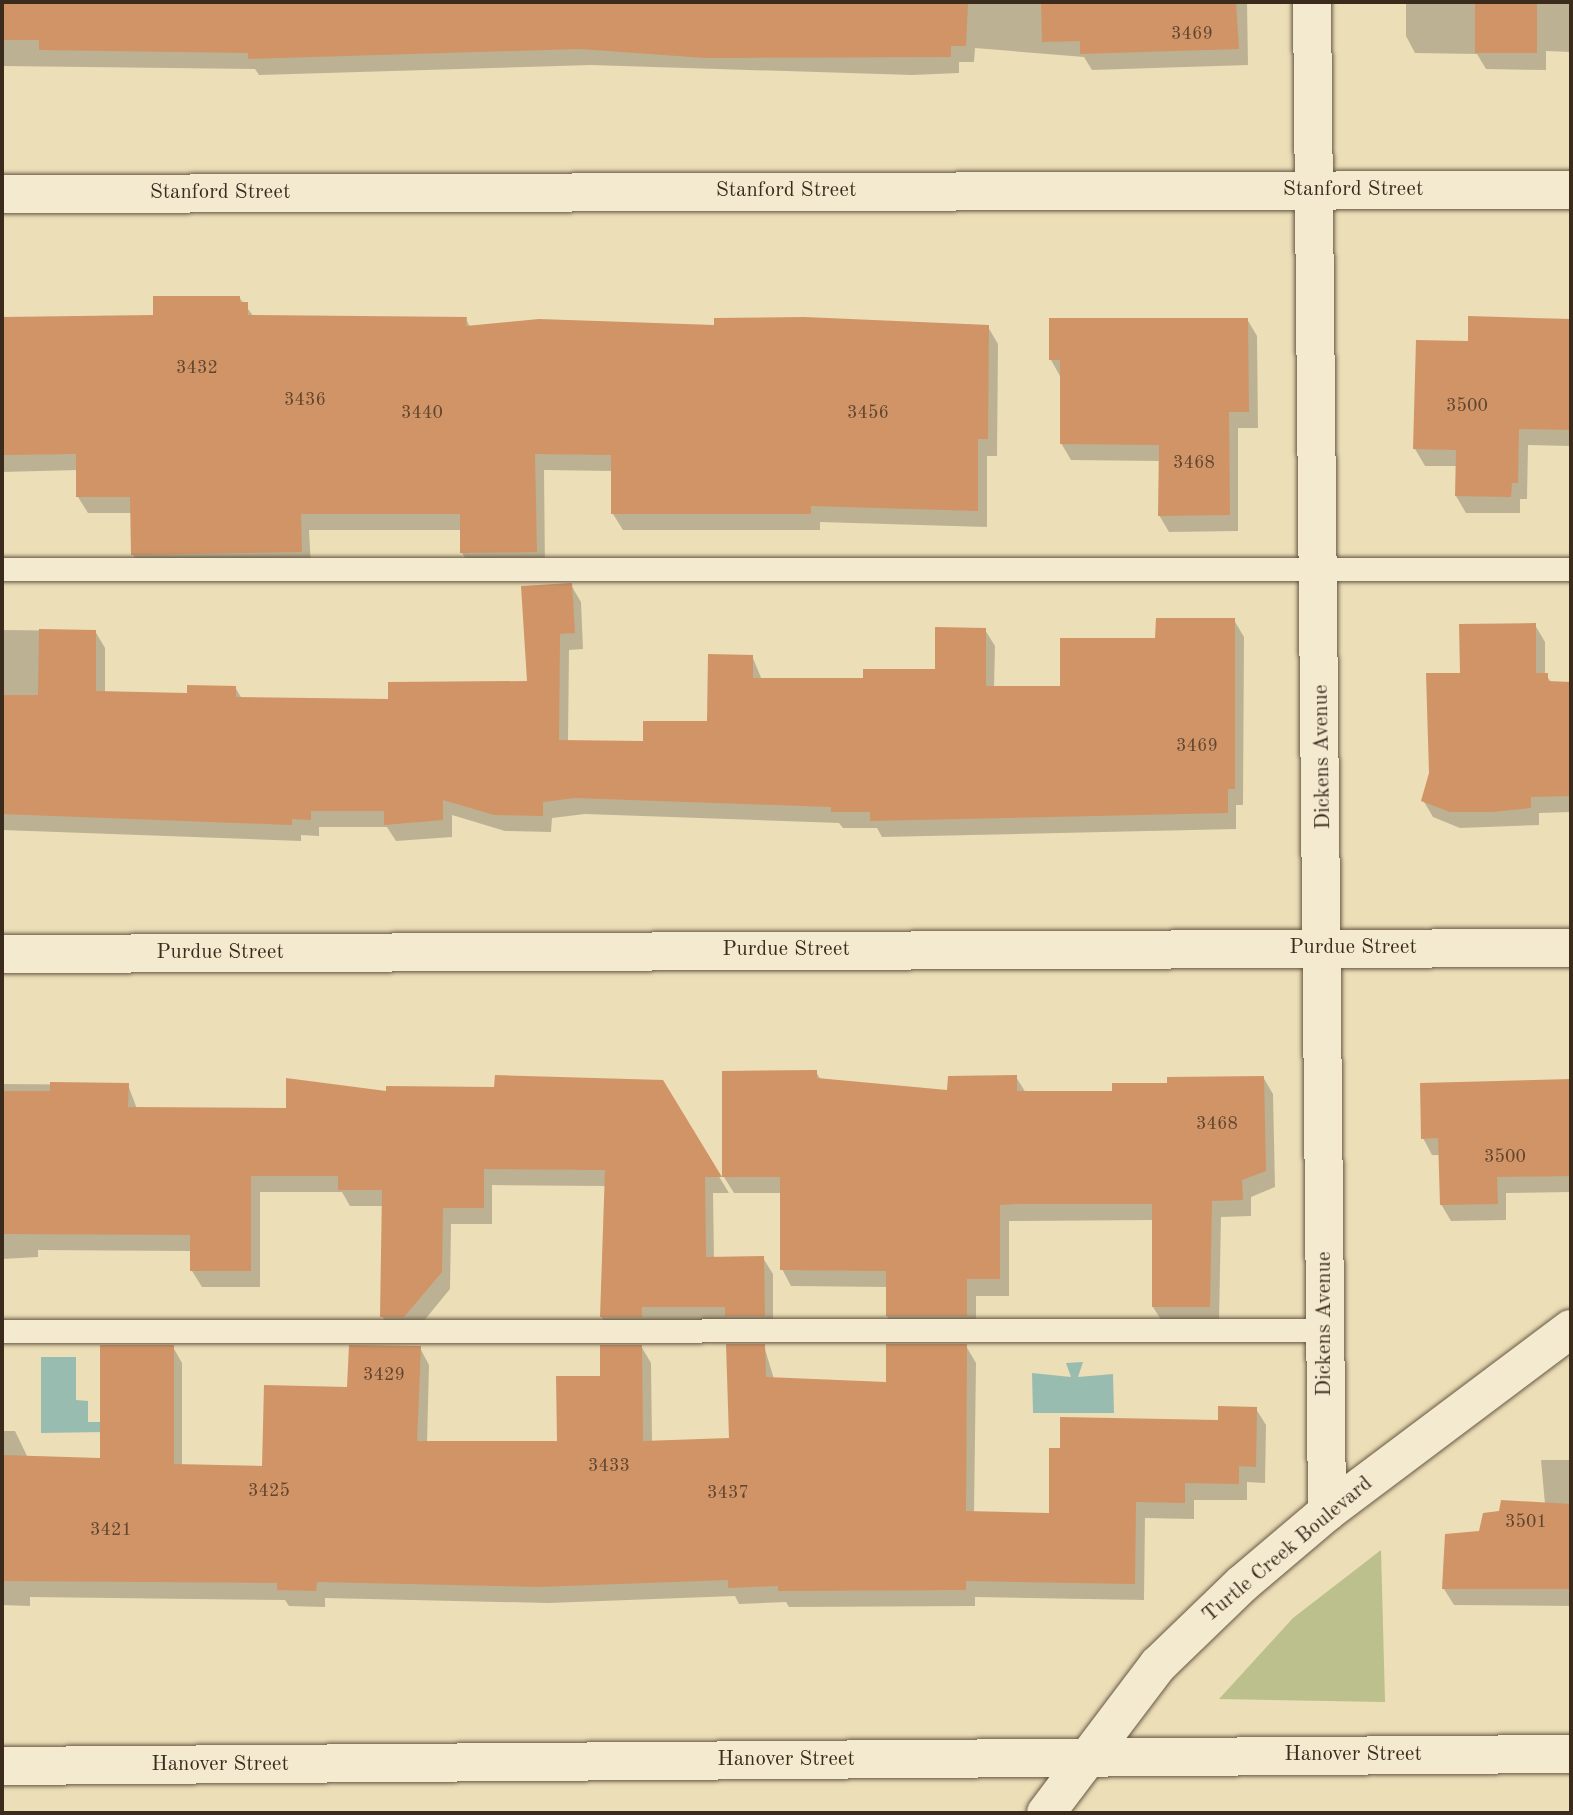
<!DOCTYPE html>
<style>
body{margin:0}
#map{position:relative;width:1573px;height:1815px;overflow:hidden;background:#ecdeb7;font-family:"Old Standard TT",serif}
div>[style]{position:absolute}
.green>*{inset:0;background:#bbc08c}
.water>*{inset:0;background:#99bcb1}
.shadow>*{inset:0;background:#0003}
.building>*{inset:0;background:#d19467;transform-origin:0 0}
.roads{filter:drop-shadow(0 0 2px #665844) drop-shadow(0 0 2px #665844)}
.service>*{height:23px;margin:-11.5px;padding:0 11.5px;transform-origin:11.5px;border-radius:11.5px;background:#f3ead0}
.minor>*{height:38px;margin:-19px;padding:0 19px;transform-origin:19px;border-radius:19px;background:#f3ead0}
span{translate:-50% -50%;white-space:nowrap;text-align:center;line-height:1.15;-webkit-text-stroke:6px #f3ead0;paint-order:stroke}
.number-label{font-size:18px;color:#604530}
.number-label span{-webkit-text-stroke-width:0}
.street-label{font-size:21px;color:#3a2b1d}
.frame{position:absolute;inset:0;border:4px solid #3a2b1d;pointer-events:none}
</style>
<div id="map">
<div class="green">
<i style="clip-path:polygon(1381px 1550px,1385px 1702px,1219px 1699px,1293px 1618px)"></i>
</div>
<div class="water">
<i style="clip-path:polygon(41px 1357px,76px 1357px,76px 1400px,88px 1401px,88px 1422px,104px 1422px,104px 1432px,41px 1433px)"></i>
<i style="clip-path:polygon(1083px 1362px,1078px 1377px,1113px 1374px,1114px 1413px,1033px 1413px,1032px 1373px,1071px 1377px,1066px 1363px)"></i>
</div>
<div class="shadow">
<i style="clip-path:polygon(2px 2px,1247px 2px,1248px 65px,1092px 70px,1084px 57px,975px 48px,974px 62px,959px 62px,959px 73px,912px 75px,591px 65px,259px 75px,255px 69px,2px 66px)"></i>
<i style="clip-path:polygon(1406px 2px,1571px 2px,1571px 52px,1546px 51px,1546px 70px,1486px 69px,1477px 54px,1415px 53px,1406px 36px)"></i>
<i style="clip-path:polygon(239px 297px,254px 317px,466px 319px,470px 327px,988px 327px,998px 344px,997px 456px,987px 456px,987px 527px,820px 522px,820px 530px,623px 530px,613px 514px,613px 471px,544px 470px,545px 568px,472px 569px,462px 553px,462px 530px,309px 530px,311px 568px,143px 571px,133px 555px,132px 513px,88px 513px,78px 497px,78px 470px,2px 472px,2px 318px,155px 317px)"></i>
<i style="clip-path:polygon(1470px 318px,1571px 320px,1571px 446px,1528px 445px,1527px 499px,1520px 499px,1520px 513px,1466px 513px,1456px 496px,1457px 466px,1425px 466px,1415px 449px,1470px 343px)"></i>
<i style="clip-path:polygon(1247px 319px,1257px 336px,1258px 428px,1238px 428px,1238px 531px,1169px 532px,1159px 515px,1161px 461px,1071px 460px,1061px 443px,1060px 376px,1051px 360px)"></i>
<i style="clip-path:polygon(571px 585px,581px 602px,583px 649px,569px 650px,568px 741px,645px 743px,709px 723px,752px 656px,762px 680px,865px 680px,937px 670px,985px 630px,995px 646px,994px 688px,1061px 688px,1157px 639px,1234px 620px,1244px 637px,1243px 805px,1236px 805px,1236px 829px,882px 837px,877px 828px,843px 828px,839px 823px,585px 814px,552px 818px,551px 832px,505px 831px,452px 815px,452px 837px,396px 841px,387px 827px,319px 827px,319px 836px,301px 835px,301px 841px,2px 830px,2px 630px,95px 631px,105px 648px,105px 693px,189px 695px,235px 687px,242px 699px,390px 701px,529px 683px)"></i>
<i style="clip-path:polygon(1535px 625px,1545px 642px,1545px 674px,1552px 683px,1571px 683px,1571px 812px,1539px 813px,1539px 825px,1460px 828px,1433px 817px,1423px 800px,1462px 674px)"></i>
<i style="clip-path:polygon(816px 1072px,821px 1080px,949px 1092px,1016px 1077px,1026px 1093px,1114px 1093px,1263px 1077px,1273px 1094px,1275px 1187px,1251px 1197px,1251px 1216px,1221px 1217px,1219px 1323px,1163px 1323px,1153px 1307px,1153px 1220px,1009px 1221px,1009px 1296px,976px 1296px,976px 1333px,897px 1333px,887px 1316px,887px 1287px,791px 1286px,782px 1269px,782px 1193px,734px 1193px,724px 1177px)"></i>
<i style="clip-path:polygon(1571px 1081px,1571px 1192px,1506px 1193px,1506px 1220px,1451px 1221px,1441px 1204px,1440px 1155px,1432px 1155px,1423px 1138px,1422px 1085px)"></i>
<i style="clip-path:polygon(662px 1082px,729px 1193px,713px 1193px,714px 1258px,763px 1258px,773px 1274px,773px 1332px,611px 1333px,601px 1316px,606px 1186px,492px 1185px,492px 1224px,451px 1224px,450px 1289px,414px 1333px,392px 1333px,382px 1316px,384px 1206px,350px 1206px,342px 1192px,260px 1192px,260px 1287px,202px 1287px,192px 1271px,192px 1251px,38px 1250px,38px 1257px,2px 1259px,2px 1084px,128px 1085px,137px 1109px,288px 1110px,388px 1093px)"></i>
<i style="clip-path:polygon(641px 1346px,651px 1363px,652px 1442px,731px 1440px,764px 1346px,774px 1379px,887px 1384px,966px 1346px,976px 1363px,974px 1513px,1050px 1514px,1061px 1449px,1220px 1422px,1256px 1409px,1266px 1425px,1265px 1483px,1247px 1482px,1247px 1500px,1194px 1500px,1194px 1519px,1145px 1518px,1144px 1600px,975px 1597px,975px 1606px,789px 1607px,786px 1602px,739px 1604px,735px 1596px,548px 1603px,325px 1598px,325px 1607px,289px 1606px,285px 1600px,30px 1597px,30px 1606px,2px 1605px,2px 1431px,15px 1431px,28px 1458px,102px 1459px,173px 1347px,182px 1363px,182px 1466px,264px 1467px,349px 1389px,420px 1348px,429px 1365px,427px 1443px,559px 1443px,601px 1377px)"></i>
<i style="clip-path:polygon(1541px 1460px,1571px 1460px,1571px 1606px,1454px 1605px,1444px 1589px,1481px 1533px,1545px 1504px)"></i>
</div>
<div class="building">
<i style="clip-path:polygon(2px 2px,968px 2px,966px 46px,951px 46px,951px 57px,705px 58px,580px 49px,248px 59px,248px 53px,39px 50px,39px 40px,2px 40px)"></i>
<i style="clip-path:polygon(1041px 2px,1236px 2px,1239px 49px,1080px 54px,1080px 41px,1042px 42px)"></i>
<i style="left:1475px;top:2px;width:62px;height:51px"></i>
<i style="clip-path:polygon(153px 296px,240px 296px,240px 302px,248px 302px,248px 315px,467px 317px,466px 326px,539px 319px,714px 325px,714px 318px,804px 317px,989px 325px,988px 439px,978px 439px,978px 511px,811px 506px,811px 514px,611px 514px,611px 455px,535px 454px,537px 552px,460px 553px,460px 514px,301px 514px,302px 552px,131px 555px,130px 497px,76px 497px,76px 454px,2px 455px,2px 317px,153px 315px)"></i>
<i style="clip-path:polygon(1468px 316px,1571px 319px,1571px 430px,1519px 429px,1518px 483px,1512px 483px,1511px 497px,1455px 496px,1456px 450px,1413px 449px,1416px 340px,1468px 341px)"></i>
<i style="clip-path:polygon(1049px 318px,1248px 318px,1249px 412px,1229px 412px,1230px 515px,1158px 516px,1159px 445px,1060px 444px,1060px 360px,1049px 360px)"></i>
<i style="clip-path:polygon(572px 583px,575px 633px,560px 634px,559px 740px,643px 741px,643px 721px,707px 721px,708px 654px,753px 655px,753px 678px,863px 678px,863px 669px,935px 669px,935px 627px,986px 628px,986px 686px,1060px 686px,1060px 638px,1155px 638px,1156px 618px,1235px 618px,1235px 789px,1228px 789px,1228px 813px,870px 821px,870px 812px,831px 812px,831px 807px,575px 798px,543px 802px,543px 816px,494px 815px,443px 800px,443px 820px,384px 825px,384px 811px,311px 811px,311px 820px,292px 819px,292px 825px,2px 814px,2px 695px,38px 695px,39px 629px,96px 630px,96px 691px,187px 693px,187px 685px,236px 686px,236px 697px,388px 699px,388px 682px,527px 681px,521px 586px)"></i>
<i style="clip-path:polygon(1536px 623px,1536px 673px,1548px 673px,1548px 681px,1571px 682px,1571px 796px,1531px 797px,1531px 808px,1493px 812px,1450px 812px,1421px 801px,1429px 773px,1426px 673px,1460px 673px,1459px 624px)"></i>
<i style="clip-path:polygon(817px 1070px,817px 1078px,947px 1090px,948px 1076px,1017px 1075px,1017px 1091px,1112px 1091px,1112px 1083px,1167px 1083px,1167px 1077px,1264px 1076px,1266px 1171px,1242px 1180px,1243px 1200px,1212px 1201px,1210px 1307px,1152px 1307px,1152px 1204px,1019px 1204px,1000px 1205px,1000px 1279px,967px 1279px,967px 1316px,886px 1316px,886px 1271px,780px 1270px,780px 1177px,722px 1177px,722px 1071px)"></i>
<i style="clip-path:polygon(495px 1075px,663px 1080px,722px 1177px,705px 1177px,706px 1257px,764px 1256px,765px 1316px,725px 1316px,725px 1307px,642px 1307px,642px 1317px,600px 1317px,605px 1170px,484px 1169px,484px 1208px,443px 1208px,442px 1272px,404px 1317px,380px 1317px,382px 1190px,338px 1190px,338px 1176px,251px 1176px,251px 1271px,190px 1271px,190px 1235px,2px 1234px,2px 1091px,50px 1091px,50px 1082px,129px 1083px,128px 1107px,286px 1108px,286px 1078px,386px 1091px,386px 1086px,494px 1087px)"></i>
<i style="clip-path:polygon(1571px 1079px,1571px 1176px,1497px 1177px,1498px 1204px,1440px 1205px,1438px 1138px,1421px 1139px,1420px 1083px)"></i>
<i style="clip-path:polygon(726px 1344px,765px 1344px,766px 1377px,886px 1382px,886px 1344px,967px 1344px,966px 1511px,1049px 1513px,1049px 1448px,1060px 1448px,1060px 1417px,1218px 1420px,1218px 1406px,1257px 1407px,1256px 1467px,1239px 1466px,1239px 1484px,1185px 1483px,1185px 1503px,1136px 1502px,1135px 1584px,966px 1581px,966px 1590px,778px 1591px,778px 1586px,728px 1588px,728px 1580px,538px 1587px,317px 1582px,316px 1591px,277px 1590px,277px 1583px,2px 1581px,2px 1455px,100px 1458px,100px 1345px,174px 1345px,174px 1464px,262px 1466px,264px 1385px,347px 1387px,349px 1345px,421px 1346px,417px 1441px,557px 1441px,556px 1376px,600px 1376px,600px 1345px,642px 1345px,643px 1441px,729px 1438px)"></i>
<i style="clip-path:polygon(1501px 1500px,1571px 1504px,1571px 1589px,1442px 1589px,1445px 1534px,1479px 1531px,1483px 1513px,1499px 1511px)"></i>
</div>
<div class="roads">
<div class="service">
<i style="left:2px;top:569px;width:1569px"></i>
<i style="left:2px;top:1331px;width:1322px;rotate:-0.04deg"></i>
</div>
<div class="minor">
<i style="left:1312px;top:2px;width:1510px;rotate:89.43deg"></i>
<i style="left:2px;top:194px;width:1569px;rotate:-0.15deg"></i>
<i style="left:2px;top:954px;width:1569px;rotate:-0.22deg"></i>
<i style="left:2px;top:1766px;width:1569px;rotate:-0.44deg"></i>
<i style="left:1046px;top:1813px;width:186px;rotate:-52.9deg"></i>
<i style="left:1158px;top:1665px;width:117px;rotate:-44deg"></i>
<i style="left:1242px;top:1584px;width:111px;rotate:-40.3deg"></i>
<i style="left:1327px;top:1512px;width:305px;rotate:-36.9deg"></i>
</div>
</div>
<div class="number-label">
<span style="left:1192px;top:34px">3469</span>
<span style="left:197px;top:368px">3432</span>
<span style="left:305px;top:400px">3436</span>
<span style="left:1467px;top:406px">3500</span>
<span style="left:422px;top:413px">3440</span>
<span style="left:868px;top:413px">3456</span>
<span style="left:1194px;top:463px">3468</span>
<span style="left:1197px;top:746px">3469</span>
<span style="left:1217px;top:1124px">3468</span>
<span style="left:1505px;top:1157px">3500</span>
<span style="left:384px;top:1375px">3429</span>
<span style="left:609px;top:1466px">3433</span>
<span style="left:269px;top:1491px">3425</span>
<span style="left:728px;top:1493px">3437</span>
<span style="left:1526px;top:1522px">3501</span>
<span style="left:111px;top:1530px">3421</span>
</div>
<div class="street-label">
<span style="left:1353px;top:190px">Stanford Street</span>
<span style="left:786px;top:191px">Stanford Street</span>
<span style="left:220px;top:193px">Stanford Street</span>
<span style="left:1323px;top:757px;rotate:-91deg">Dickens Avenue</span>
<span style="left:1353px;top:948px">Purdue Street</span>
<span style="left:786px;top:950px">Purdue Street</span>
<span style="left:220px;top:953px">Purdue Street</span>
<span style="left:1325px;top:1324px;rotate:-90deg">Dickens Avenue</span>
<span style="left:1288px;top:1550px;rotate:-40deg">Turtle Creek Boulevard</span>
<span style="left:1353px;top:1755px">Hanover Street</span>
<span style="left:786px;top:1760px">Hanover Street</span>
<span style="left:220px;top:1765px">Hanover Street</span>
</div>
<div class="frame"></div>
</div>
